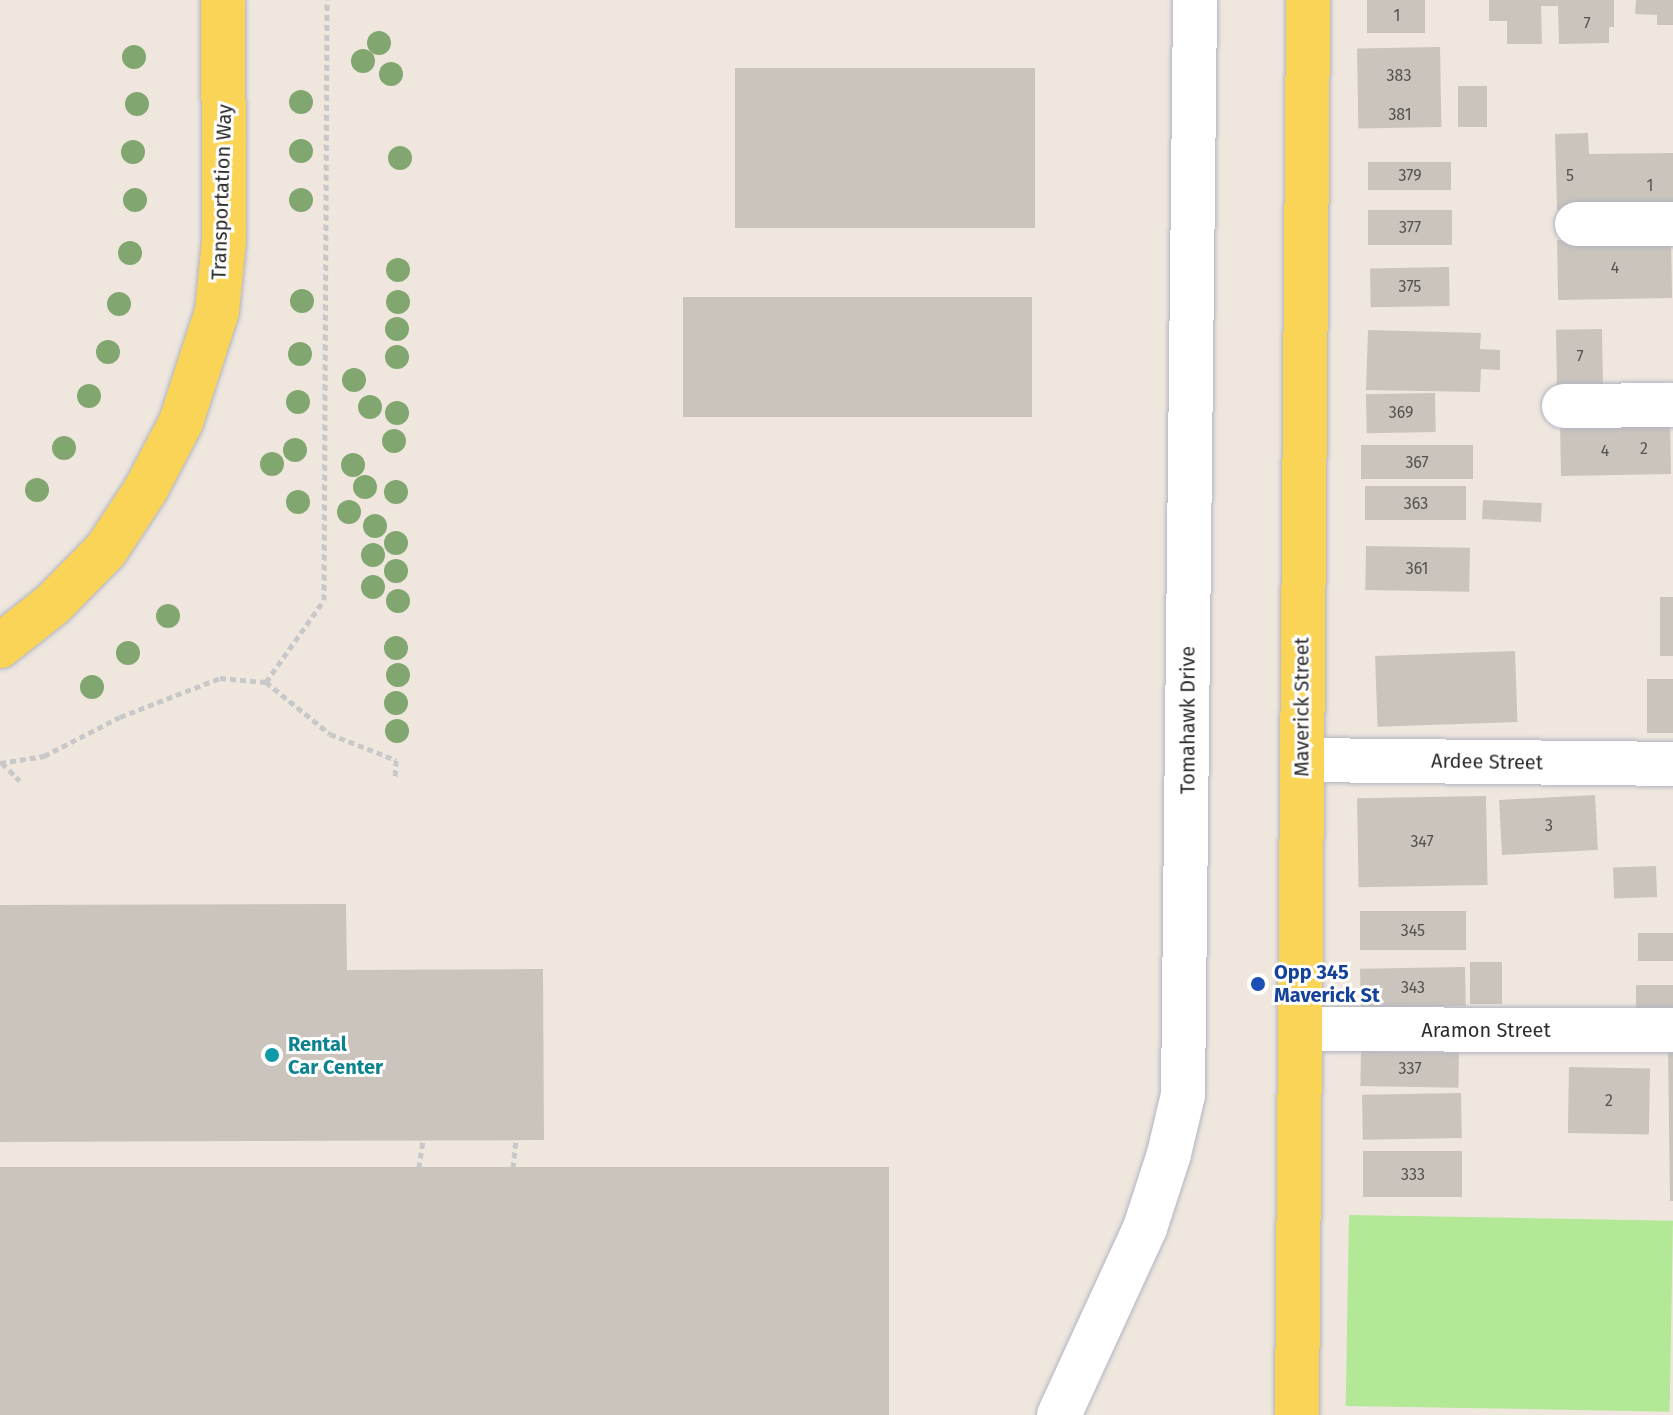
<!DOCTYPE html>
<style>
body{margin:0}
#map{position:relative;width:1673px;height:1415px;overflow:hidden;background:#efe7de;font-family:"Fira Sans",sans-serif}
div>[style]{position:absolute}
.green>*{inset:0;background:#b3e897;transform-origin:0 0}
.building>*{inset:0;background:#cac4bd;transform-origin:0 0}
.path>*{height:5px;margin-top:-2.5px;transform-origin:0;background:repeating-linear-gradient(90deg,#c8c8c8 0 6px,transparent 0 10px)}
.roads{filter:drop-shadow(0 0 2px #b2b4c1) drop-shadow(0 0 2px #b2b4c1)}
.minor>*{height:44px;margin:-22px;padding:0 22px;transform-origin:22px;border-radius:22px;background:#fff}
.major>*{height:44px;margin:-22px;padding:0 22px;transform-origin:22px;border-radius:22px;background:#fad457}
.trees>*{width:24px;height:24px;margin:-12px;border-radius:50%;background:#82a670}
.dots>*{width:22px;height:22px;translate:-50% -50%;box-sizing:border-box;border:4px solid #fff;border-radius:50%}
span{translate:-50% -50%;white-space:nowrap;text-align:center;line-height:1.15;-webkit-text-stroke:6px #fff;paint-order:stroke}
.number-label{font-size:16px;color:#545250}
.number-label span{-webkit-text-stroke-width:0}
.street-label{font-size:20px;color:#2c2c2c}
.transit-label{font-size:20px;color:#164399;font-weight:700}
.left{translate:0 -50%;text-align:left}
.culture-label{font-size:20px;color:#0d838f;font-weight:700}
</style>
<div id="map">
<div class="green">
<i style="left:1349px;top:1215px;width:324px;height:191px;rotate:1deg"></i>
</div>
<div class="building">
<i style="left:1367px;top:0;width:58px;height:33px"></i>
<i style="clip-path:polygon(1489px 0,1614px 0,1614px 27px,1609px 27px,1609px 43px,1559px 44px,1558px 6px,1541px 6px,1542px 44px,1507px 44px,1507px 21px,1489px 21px)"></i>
<i style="clip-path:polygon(1636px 0,1673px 0,1673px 25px,1657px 25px,1657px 15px,1635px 14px)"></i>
<i style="left:1440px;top:47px;width:80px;height:83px;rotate:89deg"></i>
<i style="left:1035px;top:68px;width:160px;height:300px;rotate:90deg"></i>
<i style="left:1458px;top:86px;width:29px;height:41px"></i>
<i style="clip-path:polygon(1588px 133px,1589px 154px,1673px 153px,1673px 209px,1557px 210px,1555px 134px)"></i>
<i style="left:1451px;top:162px;width:28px;height:83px;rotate:90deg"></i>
<i style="left:1452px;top:210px;width:35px;height:84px;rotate:90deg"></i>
<i style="left:1671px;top:238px;width:60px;height:114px;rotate:89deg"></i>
<i style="left:1449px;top:267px;width:39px;height:79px;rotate:89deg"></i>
<i style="left:683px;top:297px;width:349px;height:120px"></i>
<i style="left:1602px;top:329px;width:56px;height:46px;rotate:89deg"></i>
<i style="clip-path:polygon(1368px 330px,1481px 333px,1480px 349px,1500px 350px,1500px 370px,1481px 369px,1480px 392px,1366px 390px)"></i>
<i style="left:1435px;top:393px;width:39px;height:69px;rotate:89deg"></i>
<i style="left:1670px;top:417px;width:57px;height:110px;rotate:89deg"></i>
<i style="left:1473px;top:445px;width:34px;height:112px;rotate:90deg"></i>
<i style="left:1466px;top:486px;width:34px;height:101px;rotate:90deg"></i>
<i style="left:1483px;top:500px;width:59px;height:19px;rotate:3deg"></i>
<i style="left:1366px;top:546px;width:104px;height:44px;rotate:1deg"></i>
<i style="left:1660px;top:597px;width:13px;height:59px"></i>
<i style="left:1515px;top:651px;width:71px;height:140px;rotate:88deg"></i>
<i style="left:1673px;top:679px;width:54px;height:26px;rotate:90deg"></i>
<i style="left:1595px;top:795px;width:55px;height:96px;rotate:87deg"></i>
<i style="left:1486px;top:796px;width:89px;height:129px;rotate:89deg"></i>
<i style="left:1656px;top:866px;width:31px;height:43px;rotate:88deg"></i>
<i style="clip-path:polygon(346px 904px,347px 970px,543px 969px,544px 1140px,0 1142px,0 905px)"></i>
<i style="left:1466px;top:911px;width:39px;height:106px;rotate:90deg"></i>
<i style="left:1638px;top:933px;width:35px;height:28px"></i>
<i style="left:1470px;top:962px;width:32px;height:42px"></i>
<i style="left:1465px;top:967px;width:39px;height:105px;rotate:89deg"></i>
<i style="left:1673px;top:985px;width:30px;height:37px;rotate:90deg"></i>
<i style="clip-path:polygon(1668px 1049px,1673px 1049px,1673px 1201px,1670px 1201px)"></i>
<i style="left:1361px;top:1051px;width:98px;height:35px;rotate:1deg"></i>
<i style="left:1569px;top:1067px;width:81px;height:66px;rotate:1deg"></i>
<i style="left:1461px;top:1093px;width:45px;height:99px;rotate:89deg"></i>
<i style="left:1462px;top:1151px;width:46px;height:99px;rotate:90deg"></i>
<i style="left:0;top:1167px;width:889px;height:248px"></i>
</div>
<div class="path">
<i style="left:266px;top:682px;width:100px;rotate:-54.7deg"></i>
<i style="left:324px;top:600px;width:600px;rotate:-89.71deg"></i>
<i style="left:0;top:763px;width:45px;rotate:-9deg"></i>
<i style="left:44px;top:756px;width:85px;rotate:-27.2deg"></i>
<i style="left:120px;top:717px;width:107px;rotate:-21.3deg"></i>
<i style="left:220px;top:678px;width:46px;rotate:5deg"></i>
<i style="left:266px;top:682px;width:82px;rotate:39.1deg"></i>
<i style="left:330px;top:734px;width:71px;rotate:21.5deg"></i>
<i style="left:396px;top:760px;width:19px;rotate:93deg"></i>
<i style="left:2px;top:763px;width:25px;rotate:45deg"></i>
<i style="left:419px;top:1168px;width:28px;rotate:-82deg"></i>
<i style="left:513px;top:1168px;width:28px;rotate:-84deg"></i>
</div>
<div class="roads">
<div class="minor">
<i style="left:1577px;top:224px;width:96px"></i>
<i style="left:1564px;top:406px;width:109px;rotate:-0.5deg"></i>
<i style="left:1302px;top:760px;width:371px;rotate:0.6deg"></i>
<i style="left:1300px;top:1029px;width:373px;rotate:0.2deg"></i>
<i style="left:1059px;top:1415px;width:206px;rotate:-65.3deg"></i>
<i style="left:1145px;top:1228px;width:78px;rotate:-72deg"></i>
<i style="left:1169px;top:1154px;width:61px;rotate:-76.7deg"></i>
<i style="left:1183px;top:1095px;width:1095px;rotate:-89.37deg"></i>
</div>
<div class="major">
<i style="left:0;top:646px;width:68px;rotate:-38.4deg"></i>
<i style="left:53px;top:604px;width:76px;rotate:-45.5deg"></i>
<i style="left:106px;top:550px;width:73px;rotate:-56.7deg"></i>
<i style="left:146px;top:489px;width:76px;rotate:-62.4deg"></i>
<i style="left:181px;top:422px;width:117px;rotate:-72deg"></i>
<i style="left:217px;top:311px;width:70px;rotate:-84.3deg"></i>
<i style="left:224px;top:241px;width:241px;rotate:-90.2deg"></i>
<i style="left:1297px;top:1415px;width:1415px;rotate:-89.55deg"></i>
</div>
</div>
<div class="trees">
<i style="left:379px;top:43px"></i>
<i style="left:134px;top:57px"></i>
<i style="left:363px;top:61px"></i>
<i style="left:391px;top:74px"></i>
<i style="left:301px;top:102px"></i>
<i style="left:137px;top:104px"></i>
<i style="left:301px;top:151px"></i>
<i style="left:133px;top:152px"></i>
<i style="left:400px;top:158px"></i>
<i style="left:135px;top:200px"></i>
<i style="left:301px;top:200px"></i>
<i style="left:130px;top:253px"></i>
<i style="left:398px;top:270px"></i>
<i style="left:302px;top:301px"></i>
<i style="left:398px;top:302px"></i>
<i style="left:119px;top:304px"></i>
<i style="left:397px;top:329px"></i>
<i style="left:108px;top:352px"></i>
<i style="left:300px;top:354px"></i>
<i style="left:397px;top:357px"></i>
<i style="left:354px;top:380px"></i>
<i style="left:89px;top:396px"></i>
<i style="left:298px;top:402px"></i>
<i style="left:370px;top:407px"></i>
<i style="left:397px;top:413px"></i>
<i style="left:394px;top:441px"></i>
<i style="left:64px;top:448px"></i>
<i style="left:295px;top:450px"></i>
<i style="left:272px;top:464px"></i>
<i style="left:353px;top:465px"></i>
<i style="left:365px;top:487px"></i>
<i style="left:37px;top:490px"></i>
<i style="left:396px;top:492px"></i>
<i style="left:298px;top:502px"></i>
<i style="left:349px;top:512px"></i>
<i style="left:375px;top:526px"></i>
<i style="left:396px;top:543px"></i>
<i style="left:373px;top:555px"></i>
<i style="left:396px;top:571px"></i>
<i style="left:373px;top:587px"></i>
<i style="left:398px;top:601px"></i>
<i style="left:168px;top:616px"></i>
<i style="left:396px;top:648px"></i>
<i style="left:128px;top:653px"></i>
<i style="left:398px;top:675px"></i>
<i style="left:92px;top:687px"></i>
<i style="left:396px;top:703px"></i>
<i style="left:397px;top:731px"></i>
</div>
<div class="dots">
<i style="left:1258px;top:984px;background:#1a4fb4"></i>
<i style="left:272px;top:1055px;background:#0f9aa8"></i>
</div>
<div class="number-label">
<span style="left:1397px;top:16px">1</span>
<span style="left:1587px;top:24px">7</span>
<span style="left:1399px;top:76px">383</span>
<span style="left:1400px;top:115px">381</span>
<span style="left:1410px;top:176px">379</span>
<span style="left:1570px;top:176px">5</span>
<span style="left:1650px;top:186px">1</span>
<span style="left:1410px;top:228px">377</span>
<span style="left:1615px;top:268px">4</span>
<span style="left:1410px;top:287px">375</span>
<span style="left:1580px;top:357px">7</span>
<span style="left:1401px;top:413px">369</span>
<span style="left:1644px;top:449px">2</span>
<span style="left:1605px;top:451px">4</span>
<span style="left:1417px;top:463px">367</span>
<span style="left:1416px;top:504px">363</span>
<span style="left:1417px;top:569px">361</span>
<span style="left:1549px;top:826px">3</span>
<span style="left:1422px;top:842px">347</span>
<span style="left:1413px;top:931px">345</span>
<span style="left:1413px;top:988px">343</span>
<span style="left:1410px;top:1069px">337</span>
<span style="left:1609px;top:1101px">2</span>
<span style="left:1413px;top:1175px">333</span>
</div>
<div class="street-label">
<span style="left:222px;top:192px;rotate:-88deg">Transportation Way</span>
<span style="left:1302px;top:707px;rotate:-90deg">Maverick Street</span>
<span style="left:1188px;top:720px;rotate:-90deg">Tomahawk Drive</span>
<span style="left:1487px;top:762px;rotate:1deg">Ardee Street</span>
<span style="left:1486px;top:1030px">Aramon Street</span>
</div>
<div class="transit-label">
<span class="left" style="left:1274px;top:984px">Opp 345<br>Maverick St</span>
</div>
<div class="culture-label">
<span class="left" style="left:288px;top:1056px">Rental<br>Car Center</span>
</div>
</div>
